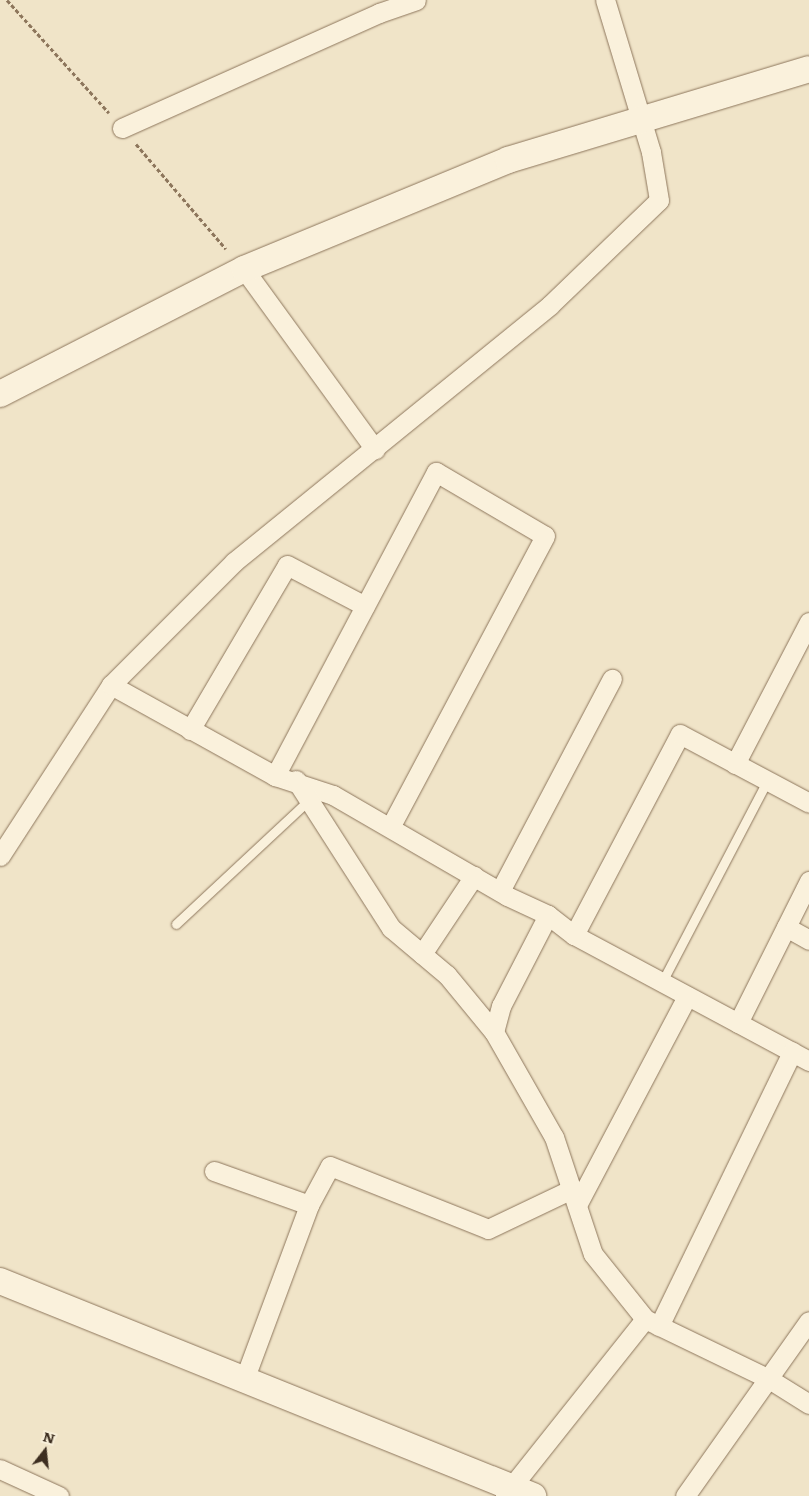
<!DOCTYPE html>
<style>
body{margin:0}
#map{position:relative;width:809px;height:1496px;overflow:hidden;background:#f0e4c8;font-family:Literata,serif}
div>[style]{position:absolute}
.path>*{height:3px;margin-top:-1.5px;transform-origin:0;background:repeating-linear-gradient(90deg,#8d765c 0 4px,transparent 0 6.5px)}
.roads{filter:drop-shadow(0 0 1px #8d765c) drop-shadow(0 0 1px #8d765c)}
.lane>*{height:9px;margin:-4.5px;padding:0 4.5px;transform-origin:4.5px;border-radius:4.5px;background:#faf1dc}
.street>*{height:19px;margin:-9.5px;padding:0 9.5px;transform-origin:9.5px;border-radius:9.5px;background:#faf1dc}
.secondary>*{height:26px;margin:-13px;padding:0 13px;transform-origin:13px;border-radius:13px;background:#faf1dc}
span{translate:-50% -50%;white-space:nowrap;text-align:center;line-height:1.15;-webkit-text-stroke:4px #f7eed8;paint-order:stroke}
.north{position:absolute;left:20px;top:1426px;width:50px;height:50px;-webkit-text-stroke:4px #f7eed8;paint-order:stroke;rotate:16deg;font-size:14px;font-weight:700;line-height:20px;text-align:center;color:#3d2e20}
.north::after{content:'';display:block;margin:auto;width:18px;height:22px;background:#3d2e20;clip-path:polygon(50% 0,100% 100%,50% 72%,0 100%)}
</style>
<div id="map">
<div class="path">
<i style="left:7px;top:0;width:152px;rotate:47.9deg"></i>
<i style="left:136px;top:144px;width:138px;rotate:49.4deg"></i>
</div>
<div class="roads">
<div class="lane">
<i style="left:176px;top:924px;width:182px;rotate:-43deg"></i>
<i style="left:662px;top:982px;width:227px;rotate:-62.4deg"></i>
</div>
<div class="street">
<i style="left:122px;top:128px;width:282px;rotate:-24.1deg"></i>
<i style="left:379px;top:13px;width:39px;rotate:-19deg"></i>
<i style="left:244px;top:269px;width:223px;rotate:54deg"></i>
<i style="left:111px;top:685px;width:188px;rotate:29deg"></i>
<i style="left:275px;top:776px;width:61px;rotate:18.1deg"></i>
<i style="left:333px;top:795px;width:201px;rotate:30.1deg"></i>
<i style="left:507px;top:896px;width:45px;rotate:24.9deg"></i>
<i style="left:548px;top:915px;width:33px;rotate:38deg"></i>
<i style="left:574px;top:935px;width:267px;rotate:28.2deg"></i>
<i style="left:190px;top:730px;width:191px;rotate:-59.5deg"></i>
<i style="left:287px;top:565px;width:88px;rotate:27.7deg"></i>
<i style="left:735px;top:764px;width:160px;rotate:-62.5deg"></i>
<i style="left:275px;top:776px;width:344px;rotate:-62.1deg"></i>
<i style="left:436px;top:472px;width:126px;rotate:30.4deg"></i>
<i style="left:545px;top:536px;width:330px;rotate:118deg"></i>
<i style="left:296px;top:780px;width:176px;rotate:57.3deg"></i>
<i style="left:391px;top:928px;width:73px;rotate:40deg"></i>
<i style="left:447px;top:975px;width:74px;rotate:50.5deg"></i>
<i style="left:0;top:856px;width:204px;rotate:-57deg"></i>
<i style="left:111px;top:685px;width:174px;rotate:-45deg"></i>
<i style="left:234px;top:562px;width:407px;rotate:-39.1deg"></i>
<i style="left:550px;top:305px;width:151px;rotate:-43.9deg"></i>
<i style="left:659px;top:200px;width:49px;rotate:-99.5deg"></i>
<i style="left:651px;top:152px;width:159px;rotate:-106.8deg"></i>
<i style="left:500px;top:891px;width:240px;rotate:-62.2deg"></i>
<i style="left:548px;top:915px;width:102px;rotate:117.3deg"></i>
<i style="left:501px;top:1006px;width:27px;rotate:105deg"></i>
<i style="left:494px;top:1032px;width:121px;rotate:60.3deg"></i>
<i style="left:554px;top:1137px;width:123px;rotate:71.6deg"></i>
<i style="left:593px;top:1254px;width:83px;rotate:51.3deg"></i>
<i style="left:645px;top:1319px;width:138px;rotate:25.8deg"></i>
<i style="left:769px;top:1379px;width:47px;rotate:32deg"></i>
<i style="left:786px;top:927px;width:26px;rotate:29deg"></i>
<i style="left:574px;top:935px;width:227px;rotate:-62.2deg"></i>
<i style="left:680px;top:734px;width:146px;rotate:28.1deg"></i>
<i style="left:422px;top:954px;width:94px;rotate:-56.3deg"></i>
<i style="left:738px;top:1023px;width:159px;rotate:-63.4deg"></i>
<i style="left:214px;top:1171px;width:101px;rotate:19.7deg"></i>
<i style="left:577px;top:1205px;width:236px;rotate:-62.2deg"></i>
<i style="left:659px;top:1326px;width:305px;rotate:-64.1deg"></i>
<i style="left:244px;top:1380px;width:187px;rotate:-69.6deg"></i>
<i style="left:309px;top:1205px;width:44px;rotate:-61.7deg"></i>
<i style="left:330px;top:1166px;width:170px;rotate:21.7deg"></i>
<i style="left:488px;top:1229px;width:93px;rotate:-25.5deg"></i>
<i style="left:0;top:1469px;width:65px;rotate:24.6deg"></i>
<i style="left:505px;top:1495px;width:225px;rotate:-51.5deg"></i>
<i style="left:685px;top:1496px;width:214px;rotate:-54.7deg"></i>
</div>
<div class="secondary">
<i style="left:0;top:394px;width:274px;rotate:-27.1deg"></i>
<i style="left:244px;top:269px;width:286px;rotate:-22.4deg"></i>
<i style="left:508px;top:160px;width:314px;rotate:-16.8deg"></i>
<i style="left:0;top:1281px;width:575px;rotate:21.97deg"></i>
</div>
</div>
<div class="north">N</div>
</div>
